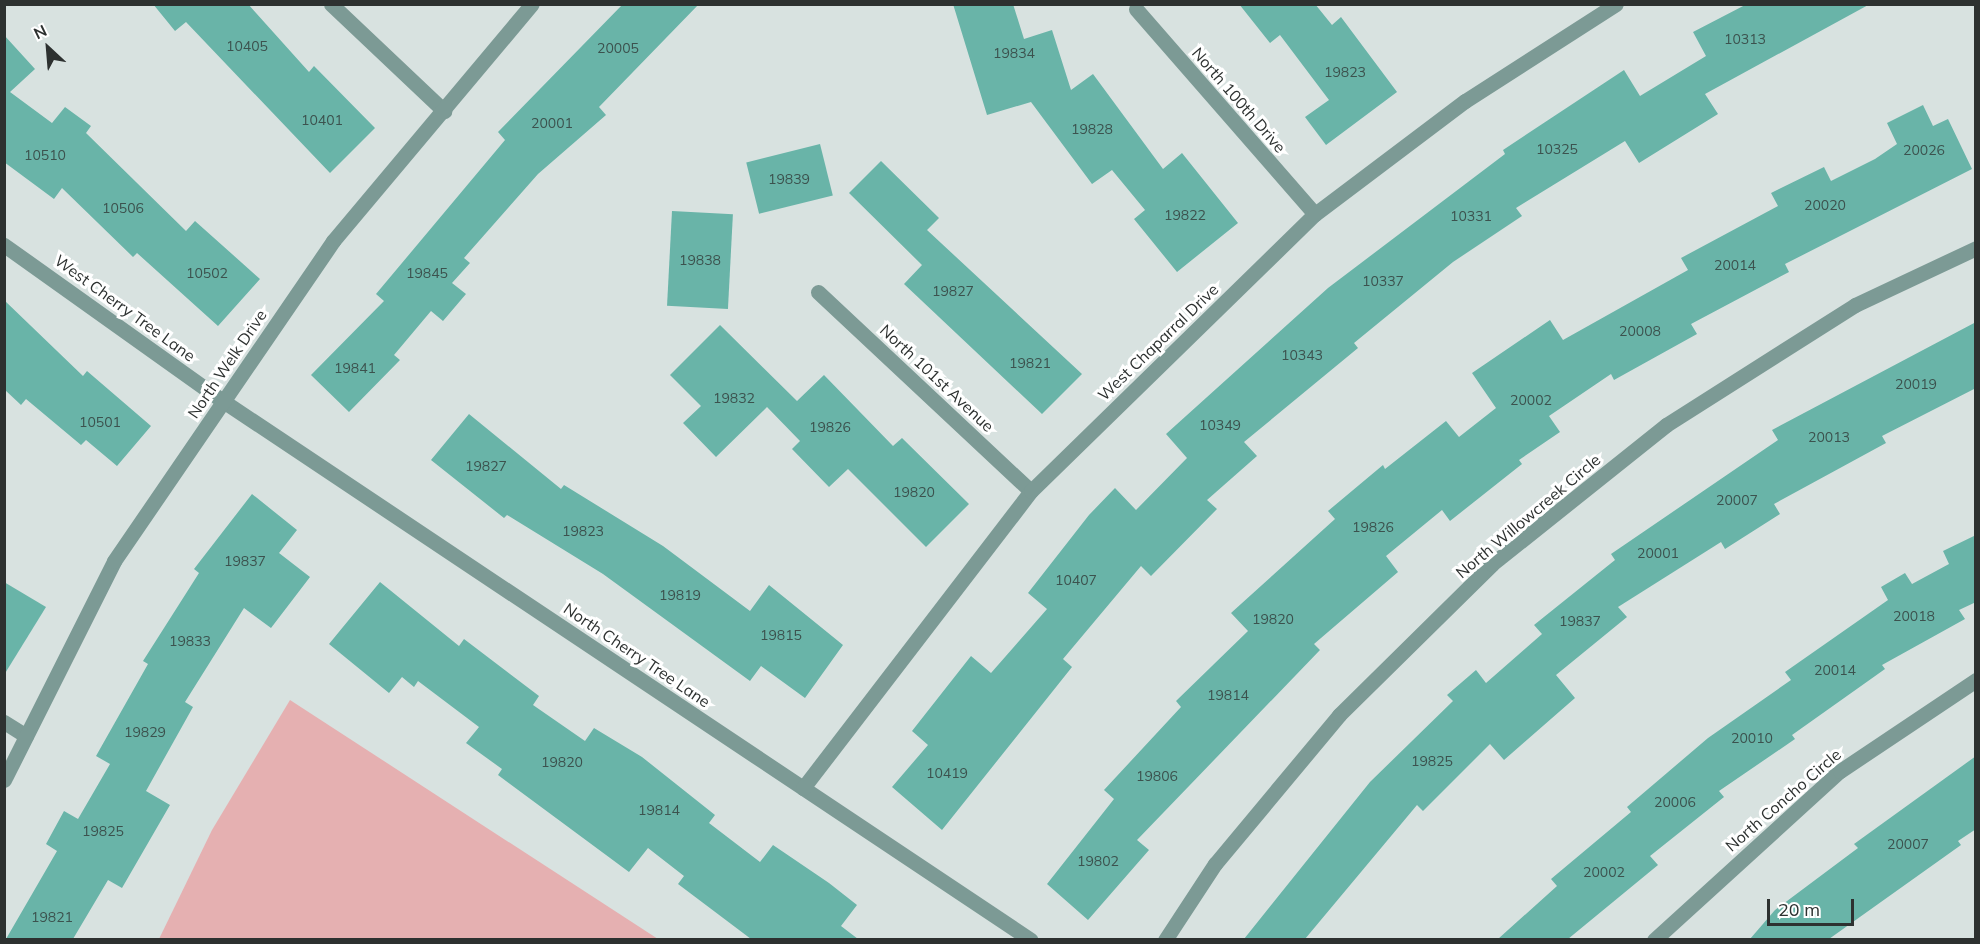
<!DOCTYPE html>
<style>
body{margin:0}
#map{position:relative;width:1980px;height:944px;overflow:hidden;background:#d8e2e0;font-family:Mulish,sans-serif}
div>[style]{position:absolute}
.green>*{inset:0;background:#e5b0b1}
.building>*{inset:0;background:#69b4a8;transform-origin:0 0}
.minor>*{height:15px;margin:-7.5px;padding:0 7.5px;transform-origin:7.5px;border-radius:7.5px;background:#7c9a95}
span{translate:-50% -50%;white-space:nowrap;text-align:center;line-height:1.15;-webkit-text-stroke:6px #fff;paint-order:stroke}
.number-label{font-size:14px;color:#3c524e}
.number-label span{-webkit-text-stroke-width:0}
.street-label{font-size:16px;color:#2d3130}
.frame{position:absolute;inset:0;border:6px solid #2d3130;pointer-events:none}
.north{position:absolute;left:18px;top:18px;width:60px;height:60px;-webkit-text-stroke:4px #fff;paint-order:stroke;rotate:334deg;font-size:16px;font-weight:700;line-height:24px;text-align:center;color:#2d3130}
.north::after{content:'';display:block;margin:auto;width:21px;height:27px;background:#2d3130;clip-path:polygon(50% 0,100% 100%,50% 72%,0 100%)}
.scale{position:absolute;left:1767px;top:899px;width:87px;height:27px;box-sizing:border-box;border:3px solid #2d3130;border-top:0;padding-left:8px;font-size:18px;line-height:21px;white-space:nowrap;color:#2d3130;-webkit-text-stroke:4px #fff;paint-order:stroke}
</style>
<div id="map">
<div class="green">
<i style="clip-path:polygon(290px 700px,658px 939px,159px 939px,212px 830px)"></i>
</div>
<div class="building">
<i style="clip-path:polygon(153px 4px,248px 4px,309px 72px,314px 66px,375px 128px,330px 173px,186px 22px,175px 31px)"></i>
<i style="clip-path:polygon(623px 4px,699px 4px,599px 107px,606px 115px,538px 174px,464px 258px,470px 263px,452px 283px,466px 294px,443px 321px,431px 311px,394px 355px,400px 360px,349px 412px,311px 375px,384px 301px,376px 294px,505px 140px,498px 132px)"></i>
<i style="clip-path:polygon(953px 4px,1013px 4px,1024px 39px,1052px 30px,1071px 90px,1093px 74px,1163px 169px,1182px 153px,1238px 223px,1177px 272px,1134px 219px,1145px 210px,1112px 170px,1092px 184px,1031px 102px,987px 115px)"></i>
<i style="clip-path:polygon(1239px 4px,1315px 4px,1332px 25px,1341px 17px,1397px 92px,1326px 145px,1305px 117px,1329px 100px,1280px 35px,1270px 43px)"></i>
<i style="clip-path:polygon(1747px 4px,1870px 4px,1705px 94px,1718px 114px,1639px 163px,1625px 141px,1516px 208px,1522px 216px,1453px 262px,1354px 343px,1358px 348px,1244px 442px,1257px 456px,1207px 500px,1217px 509px,1151px 576px,1141px 566px,1063px 659px,1072px 667px,942px 830px,892px 787px,928px 745px,912px 731px,971px 656px,991px 673px,1047px 609px,1028px 593px,1089px 515px,1115px 488px,1136px 510px,1187px 458px,1166px 434px,1328px 288px,1505px 154px,1503px 150px,1624px 70px,1640px 96px,1706px 56px,1693px 32px)"></i>
<i style="clip-path:polygon(4px 35px,35px 69px,10px 92px,52px 123px,65px 107px,91px 126px,86px 133px,186px 231px,195px 221px,260px 279px,218px 326px,137px 253px,133px 257px,62px 188px,54px 199px,4px 162px)"></i>
<i style="clip-path:polygon(1923px 105px,1933px 126px,1948px 119px,1972px 169px,1785px 264px,1789px 272px,1691px 324px,1697px 334px,1614px 380px,1611px 374px,1549px 416px,1560px 432px,1519px 460px,1522px 464px,1450px 521px,1442px 510px,1386px 556px,1398px 572px,1314px 644px,1320px 650px,1137px 840px,1149px 850px,1088px 920px,1047px 884px,1114px 799px,1104px 790px,1181px 707px,1176px 701px,1248px 631px,1231px 613px,1335px 519px,1328px 511px,1383px 465px,1385px 469px,1446px 421px,1459px 437px,1496px 408px,1472px 373px,1550px 320px,1563px 340px,1688px 270px,1681px 258px,1778px 206px,1771px 193px,1824px 167px,1831px 181px,1875px 159px,1897px 144px,1887px 123px)"></i>
<i style="left:820px;top:144px;width:53px;height:76px;rotate:76deg"></i>
<i style="clip-path:polygon(881px 161px,939px 218px,927px 230px,1082px 374px,1042px 414px,904px 284px,922px 265px,849px 193px)"></i>
<i style="left:672px;top:211px;width:61px;height:95px;rotate:3deg"></i>
<i style="clip-path:polygon(4px 300px,83px 376px,87px 371px,151px 426px,117px 466px,86px 440px,81px 445px,26px 399px,21px 405px,4px 389px)"></i>
<i style="clip-path:polygon(1976px 322px,1976px 388px,1882px 436px,1886px 443px,1774px 504px,1780px 514px,1725px 549px,1721px 542px,1618px 607px,1627px 617px,1556px 675px,1575px 698px,1504px 760px,1490px 744px,1423px 811px,1417px 805px,1305px 939px,1244px 939px,1370px 782px,1453px 701px,1447px 695px,1476px 670px,1486px 683px,1542px 634px,1534px 625px,1615px 560px,1611px 554px,1778px 440px,1772px 430px)"></i>
<i style="clip-path:polygon(720px 325px,797px 401px,824px 375px,893px 446px,902px 438px,969px 504px,926px 547px,848px 469px,829px 487px,792px 449px,800px 441px,767px 407px,716px 457px,683px 423px,701px 406px,670px 375px)"></i>
<i style="clip-path:polygon(469px 414px,561px 489px,564px 485px,663px 546px,750px 611px,769px 585px,843px 645px,805px 698px,761px 666px,750px 681px,603px 574px,507px 515px,504px 518px,431px 460px)"></i>
<i style="clip-path:polygon(252px 494px,297px 530px,279px 553px,310px 577px,271px 628px,244px 608px,185px 702px,193px 707px,146px 791px,170px 805px,122px 888px,108px 880px,73px 939px,6px 939px,57px 851px,46px 844px,64px 811px,78px 819px,110px 764px,96px 756px,148px 664px,143px 661px,199px 573px,194px 569px)"></i>
<i style="clip-path:polygon(1976px 535px,1976px 602px,1959px 610px,1965px 619px,1882px 665px,1885px 669px,1792px 735px,1795px 739px,1719px 791px,1724px 797px,1650px 856px,1658px 865px,1568px 939px,1498px 939px,1557px 886px,1551px 879px,1631px 812px,1627px 807px,1708px 738px,1791px 680px,1785px 672px,1888px 600px,1881px 587px,1905px 573px,1912px 584px,1949px 564px,1943px 551px)"></i>
<i style="clip-path:polygon(4px 582px,46px 607px,4px 675px)"></i>
<i style="clip-path:polygon(380px 582px,459px 646px,464px 639px,539px 696px,533px 705px,585px 741px,594px 728px,642px 757px,715px 815px,709px 823px,760px 862px,773px 845px,829px 883px,857px 905px,841px 926px,858px 939px,751px 939px,678px 884px,684px 876px,648px 848px,629px 872px,498px 775px,502px 769px,466px 743px,479px 727px,418px 681px,414px 687px,402px 677px,389px 693px,329px 644px)"></i>
<i style="clip-path:polygon(1976px 756px,1976px 829px,1958px 841px,1961px 845px,1829px 939px,1750px 939px,1775px 910px,1858px 848px,1854px 844px)"></i>
</div>
<div class="minor">
<i style="left:331px;top:4px;width:156px;rotate:43.4deg"></i>
<i style="left:1136px;top:9px;width:272px;rotate:48.9deg"></i>
<i style="left:4px;top:245px;width:269px;rotate:35.5deg"></i>
<i style="left:223px;top:401px;width:971px;rotate:33.71deg"></i>
<i style="left:818px;top:292px;width:291px;rotate:43.1deg"></i>
<i style="left:4px;top:722px;width:26px;rotate:32deg"></i>
<i style="left:4px;top:780px;width:245px;rotate:-63.3deg"></i>
<i style="left:114px;top:561px;width:388px;rotate:-55.6deg"></i>
<i style="left:333px;top:241px;width:309px;rotate:-50deg"></i>
<i style="left:803px;top:788px;width:374px;rotate:-52.5deg"></i>
<i style="left:1031px;top:491px;width:397px;rotate:-44.3deg"></i>
<i style="left:1315px;top:214px;width:188px;rotate:-37deg"></i>
<i style="left:1465px;top:101px;width:179px;rotate:-32.7deg"></i>
<i style="left:1165px;top:940px;width:91px;rotate:-56.7deg"></i>
<i style="left:1215px;top:864px;width:194px;rotate:-50.2deg"></i>
<i style="left:1339px;top:715px;width:215px;rotate:-44.6deg"></i>
<i style="left:1492px;top:564px;width:223px;rotate:-38.6deg"></i>
<i style="left:1666px;top:425px;width:224px;rotate:-32.4deg"></i>
<i style="left:1855px;top:305px;width:134px;rotate:-25.2deg"></i>
<i style="left:1654px;top:940px;width:251px;rotate:-42.3deg"></i>
<i style="left:1840px;top:771px;width:164px;rotate:-33.8deg"></i>
</div>
<div class="number-label">
<span style="left:1745px;top:39px">10313</span>
<span style="left:247px;top:46px">10405</span>
<span style="left:618px;top:48px">20005</span>
<span style="left:1014px;top:53px">19834</span>
<span style="left:1345px;top:72px">19823</span>
<span style="left:322px;top:120px">10401</span>
<span style="left:552px;top:123px">20001</span>
<span style="left:1092px;top:129px">19828</span>
<span style="left:1557px;top:149px">10325</span>
<span style="left:1924px;top:150px">20026</span>
<span style="left:45px;top:155px">10510</span>
<span style="left:789px;top:179px">19839</span>
<span style="left:1825px;top:205px">20020</span>
<span style="left:123px;top:208px">10506</span>
<span style="left:1185px;top:215px">19822</span>
<span style="left:1471px;top:216px">10331</span>
<span style="left:700px;top:260px">19838</span>
<span style="left:1735px;top:265px">20014</span>
<span style="left:207px;top:273px">10502</span>
<span style="left:427px;top:273px">19845</span>
<span style="left:1383px;top:281px">10337</span>
<span style="left:953px;top:291px">19827</span>
<span style="left:1640px;top:331px">20008</span>
<span style="left:1302px;top:355px">10343</span>
<span style="left:1030px;top:363px">19821</span>
<span style="left:355px;top:368px">19841</span>
<span style="left:1916px;top:384px">20019</span>
<span style="left:734px;top:398px">19832</span>
<span style="left:1531px;top:400px">20002</span>
<span style="left:100px;top:422px">10501</span>
<span style="left:1220px;top:425px">10349</span>
<span style="left:830px;top:427px">19826</span>
<span style="left:1829px;top:437px">20013</span>
<span style="left:486px;top:466px">19827</span>
<span style="left:914px;top:492px">19820</span>
<span style="left:1737px;top:500px">20007</span>
<span style="left:1373px;top:527px">19826</span>
<span style="left:583px;top:531px">19823</span>
<span style="left:1658px;top:553px">20001</span>
<span style="left:245px;top:561px">19837</span>
<span style="left:1076px;top:580px">10407</span>
<span style="left:680px;top:595px">19819</span>
<span style="left:1914px;top:616px">20018</span>
<span style="left:1273px;top:619px">19820</span>
<span style="left:1580px;top:621px">19837</span>
<span style="left:781px;top:635px">19815</span>
<span style="left:190px;top:641px">19833</span>
<span style="left:1835px;top:670px">20014</span>
<span style="left:1228px;top:695px">19814</span>
<span style="left:145px;top:732px">19829</span>
<span style="left:1752px;top:738px">20010</span>
<span style="left:1432px;top:761px">19825</span>
<span style="left:562px;top:762px">19820</span>
<span style="left:947px;top:773px">10419</span>
<span style="left:1157px;top:776px">19806</span>
<span style="left:1675px;top:802px">20006</span>
<span style="left:659px;top:810px">19814</span>
<span style="left:103px;top:831px">19825</span>
<span style="left:1908px;top:844px">20007</span>
<span style="left:1098px;top:861px">19802</span>
<span style="left:1604px;top:872px">20002</span>
<span style="left:52px;top:917px">19821</span>
</div>
<div class="street-label">
<span style="left:1239px;top:100px;rotate:49deg">North 100th Drive</span>
<span style="left:125px;top:308px;rotate:36deg">West Cherry Tree Lane</span>
<span style="left:1158px;top:342px;rotate:-44deg">West Chaparral Drive</span>
<span style="left:227px;top:364px;rotate:-56deg">North Welk Drive</span>
<span style="left:937px;top:378px;rotate:43deg">North 101st Avenue</span>
<span style="left:1528px;top:516px;rotate:-40deg">North Willowcreek Circle</span>
<span style="left:637px;top:655px;rotate:34deg">North Cherry Tree Lane</span>
<span style="left:1783px;top:800px;rotate:-41deg">North Concho Circle</span>
</div>
<div class="frame"></div>
<div class="north">N</div>
<div class="scale">20 m</div>
</div>
